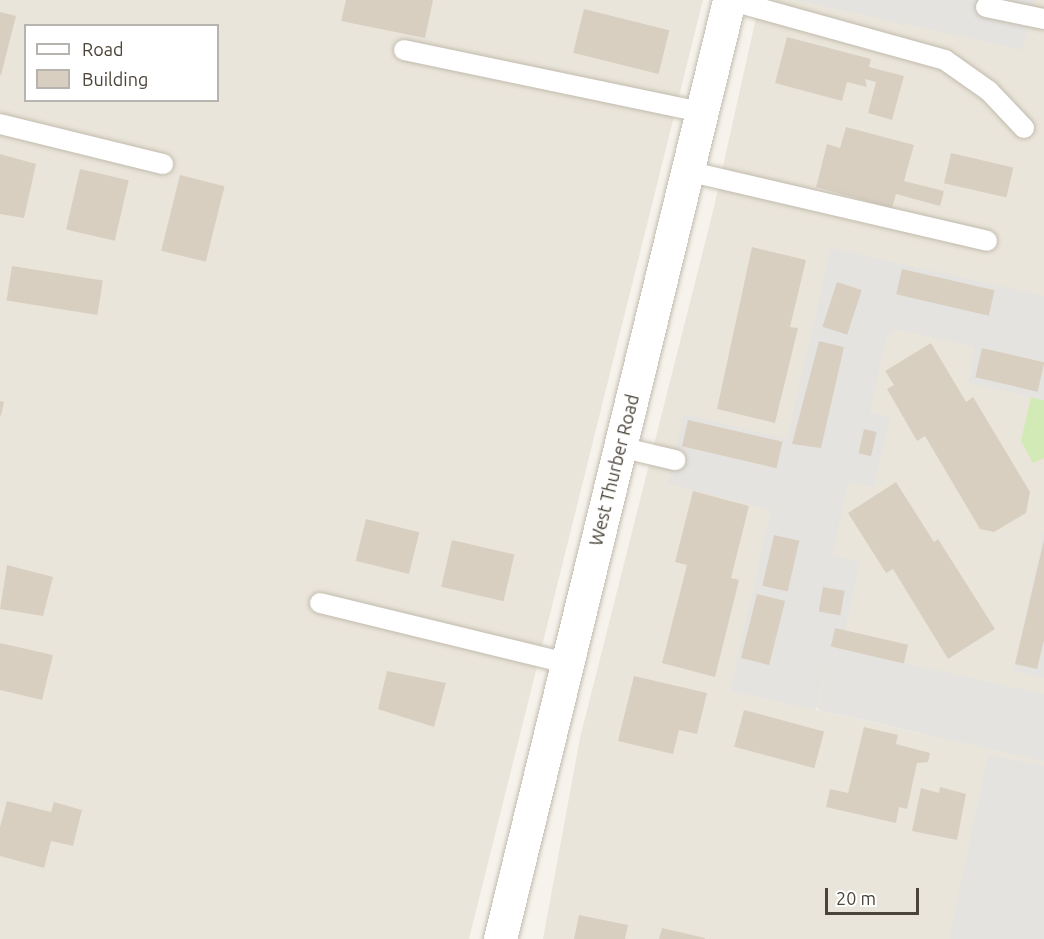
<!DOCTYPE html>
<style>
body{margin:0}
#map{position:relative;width:1044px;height:939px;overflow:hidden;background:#f6f3ec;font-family:Ubuntu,sans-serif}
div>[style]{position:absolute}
.residential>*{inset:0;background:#eae5da}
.green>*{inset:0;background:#d2eab5}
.parking>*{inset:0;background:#e5e3e0}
.building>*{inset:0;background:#d8cfc1;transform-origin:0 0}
.roads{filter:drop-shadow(0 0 2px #c2bbae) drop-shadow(0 0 2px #c2bbae)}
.lane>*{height:20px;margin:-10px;padding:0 10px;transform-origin:10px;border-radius:10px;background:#fff}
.street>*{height:33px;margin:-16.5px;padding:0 16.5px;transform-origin:16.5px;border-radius:16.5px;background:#fff}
span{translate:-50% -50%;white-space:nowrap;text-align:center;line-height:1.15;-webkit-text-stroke:4.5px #fff;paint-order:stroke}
.street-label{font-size:18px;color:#4b4439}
.legend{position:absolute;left:24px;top:24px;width:195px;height:78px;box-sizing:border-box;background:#fff;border:2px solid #b7b4b0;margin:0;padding:8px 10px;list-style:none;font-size:18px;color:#4b4439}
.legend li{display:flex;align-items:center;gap:12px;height:30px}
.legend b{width:30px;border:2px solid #b7b4b0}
.scale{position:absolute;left:825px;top:888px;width:94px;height:27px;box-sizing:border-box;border:3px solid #4b4439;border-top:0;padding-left:8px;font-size:18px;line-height:21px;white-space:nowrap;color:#4b4439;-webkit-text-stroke:4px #fff;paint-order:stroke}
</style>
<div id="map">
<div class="residential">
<i style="clip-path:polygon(evenodd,0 0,703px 0,469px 939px,0 939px,0 0,26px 26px,218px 26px,218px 100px,26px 100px,26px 26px)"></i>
<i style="clip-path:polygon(evenodd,760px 0,1044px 0,1044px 939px,543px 939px,580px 738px,713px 211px,760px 0,735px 690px,866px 719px,927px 735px,735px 691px,735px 690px)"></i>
</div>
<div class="green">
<i style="clip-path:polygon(1031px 397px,1044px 400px,1044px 458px,1033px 463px,1021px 441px)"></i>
</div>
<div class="parking">
<i style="clip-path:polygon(796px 0,1035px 0,1023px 50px)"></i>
<i style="clip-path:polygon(831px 248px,1044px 296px,1044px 400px,969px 383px,974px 347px,894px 329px,886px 340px,870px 412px,890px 417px,874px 487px,849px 482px,832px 555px,860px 562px,845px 630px,908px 645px,905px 663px,1044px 694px,1044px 761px,818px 710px,832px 643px,816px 710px,730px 691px,771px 510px,668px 484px,684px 414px,787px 439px)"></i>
<i style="clip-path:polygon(1044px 531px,1044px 678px,1013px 671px)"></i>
<i style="clip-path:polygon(988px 755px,1044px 766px,1044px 939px,949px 939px)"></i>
</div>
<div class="building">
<i style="clip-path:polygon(346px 0,433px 0,425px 38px,341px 21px)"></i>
<i style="left:584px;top:9px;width:88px;height:45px;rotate:14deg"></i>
<i style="clip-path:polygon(0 12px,16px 16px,1px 75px,0 75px)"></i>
<i style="clip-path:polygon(787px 37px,871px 59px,869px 67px,904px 76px,892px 120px,868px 113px,876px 82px,865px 79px,867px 87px,847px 82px,842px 101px,775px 83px)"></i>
<i style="clip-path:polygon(846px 127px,914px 145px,904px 181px,944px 191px,940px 206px,896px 194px,892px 208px,816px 187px,827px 144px,840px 148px)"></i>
<i style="left:951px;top:153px;width:64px;height:31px;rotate:13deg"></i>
<i style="clip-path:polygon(0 154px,36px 164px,24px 218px,0 214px)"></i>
<i style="left:80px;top:169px;width:50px;height:62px;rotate:13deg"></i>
<i style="left:180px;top:175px;width:46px;height:78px;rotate:14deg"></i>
<i style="clip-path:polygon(752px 247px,806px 260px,790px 327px,798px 328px,775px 423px,717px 409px)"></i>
<i style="left:12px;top:266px;width:92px;height:35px;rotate:9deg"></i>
<i style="left:902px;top:269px;width:95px;height:26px;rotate:13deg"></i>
<i style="left:837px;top:282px;width:26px;height:47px;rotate:18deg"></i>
<i style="clip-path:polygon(819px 341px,844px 347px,821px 448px,792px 444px)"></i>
<i style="clip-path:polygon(931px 343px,966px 402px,973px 397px,1030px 492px,1026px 513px,994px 532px,980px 529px,925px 436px,917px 441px,887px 389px,894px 385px,885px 371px)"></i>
<i style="left:982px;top:348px;width:64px;height:30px;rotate:13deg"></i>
<i style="clip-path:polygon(0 401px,4px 402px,1px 416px,0 415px)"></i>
<i style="left:688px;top:420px;width:97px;height:27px;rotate:13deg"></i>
<i style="left:864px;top:429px;width:13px;height:25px;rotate:13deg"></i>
<i style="clip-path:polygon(896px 482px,934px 542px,938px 539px,995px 629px,948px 659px,893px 569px,886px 573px,848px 513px)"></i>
<i style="clip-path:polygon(693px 491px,749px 506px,731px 578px,739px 580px,715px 677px,662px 663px,687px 565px,675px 562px)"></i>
<i style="left:366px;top:519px;width:55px;height:43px;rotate:14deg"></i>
<i style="left:774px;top:535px;width:26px;height:52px;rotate:13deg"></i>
<i style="left:452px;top:540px;width:64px;height:48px;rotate:13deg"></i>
<i style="clip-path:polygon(1044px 540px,1044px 640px,1037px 669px,1015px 664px)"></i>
<i style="clip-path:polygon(7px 565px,53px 577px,43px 616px,0 609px)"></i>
<i style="left:823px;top:587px;width:22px;height:25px;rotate:10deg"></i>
<i style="left:757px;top:594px;width:29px;height:66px;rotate:14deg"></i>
<i style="left:835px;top:628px;width:75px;height:19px;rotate:13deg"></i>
<i style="clip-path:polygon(0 643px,53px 655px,42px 700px,0 690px)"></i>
<i style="clip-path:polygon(387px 671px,446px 683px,434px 727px,378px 709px)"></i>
<i style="clip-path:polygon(634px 676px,707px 693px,697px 734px,679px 730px,673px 754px,618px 741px)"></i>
<i style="left:744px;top:710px;width:83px;height:38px;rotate:15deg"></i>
<i style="clip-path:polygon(864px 727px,898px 735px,896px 744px,930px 753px,928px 762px,917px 763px,907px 809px,899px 807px,896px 823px,826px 807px,830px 789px,848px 793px)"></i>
<i style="clip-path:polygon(940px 787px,966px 794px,957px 840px,912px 831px,921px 788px,939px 793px)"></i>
<i style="clip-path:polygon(7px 801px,51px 812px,54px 802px,82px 810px,73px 846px,51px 841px,44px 868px,0 856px,0 827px)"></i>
<i style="clip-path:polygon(579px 915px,628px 925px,625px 939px,574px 939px)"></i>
<i style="clip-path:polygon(662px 928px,705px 938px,705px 939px,659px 939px)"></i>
</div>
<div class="roads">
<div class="lane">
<i style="left:729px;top:0;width:224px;rotate:15.5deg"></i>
<i style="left:945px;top:60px;width:54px;rotate:35.2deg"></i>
<i style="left:989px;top:91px;width:51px;rotate:46.6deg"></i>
<i style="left:986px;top:7px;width:59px;rotate:11.7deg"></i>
<i style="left:404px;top:50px;width:303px;rotate:11.8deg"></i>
<i style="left:0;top:124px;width:168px;rotate:13.8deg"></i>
<i style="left:687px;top:171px;width:308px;rotate:13.1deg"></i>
<i style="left:620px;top:447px;width:57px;rotate:13.3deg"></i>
<i style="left:320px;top:603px;width:254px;rotate:13.7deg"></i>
</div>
<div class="street">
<i style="left:500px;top:939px;width:967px;rotate:-76.29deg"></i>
</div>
</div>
<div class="street-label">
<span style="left:614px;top:470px;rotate:-76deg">West Thurber Road</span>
</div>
<ul class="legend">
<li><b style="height:8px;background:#fff"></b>Road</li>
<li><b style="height:16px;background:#d8cfc1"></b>Building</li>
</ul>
<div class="scale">20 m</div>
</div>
